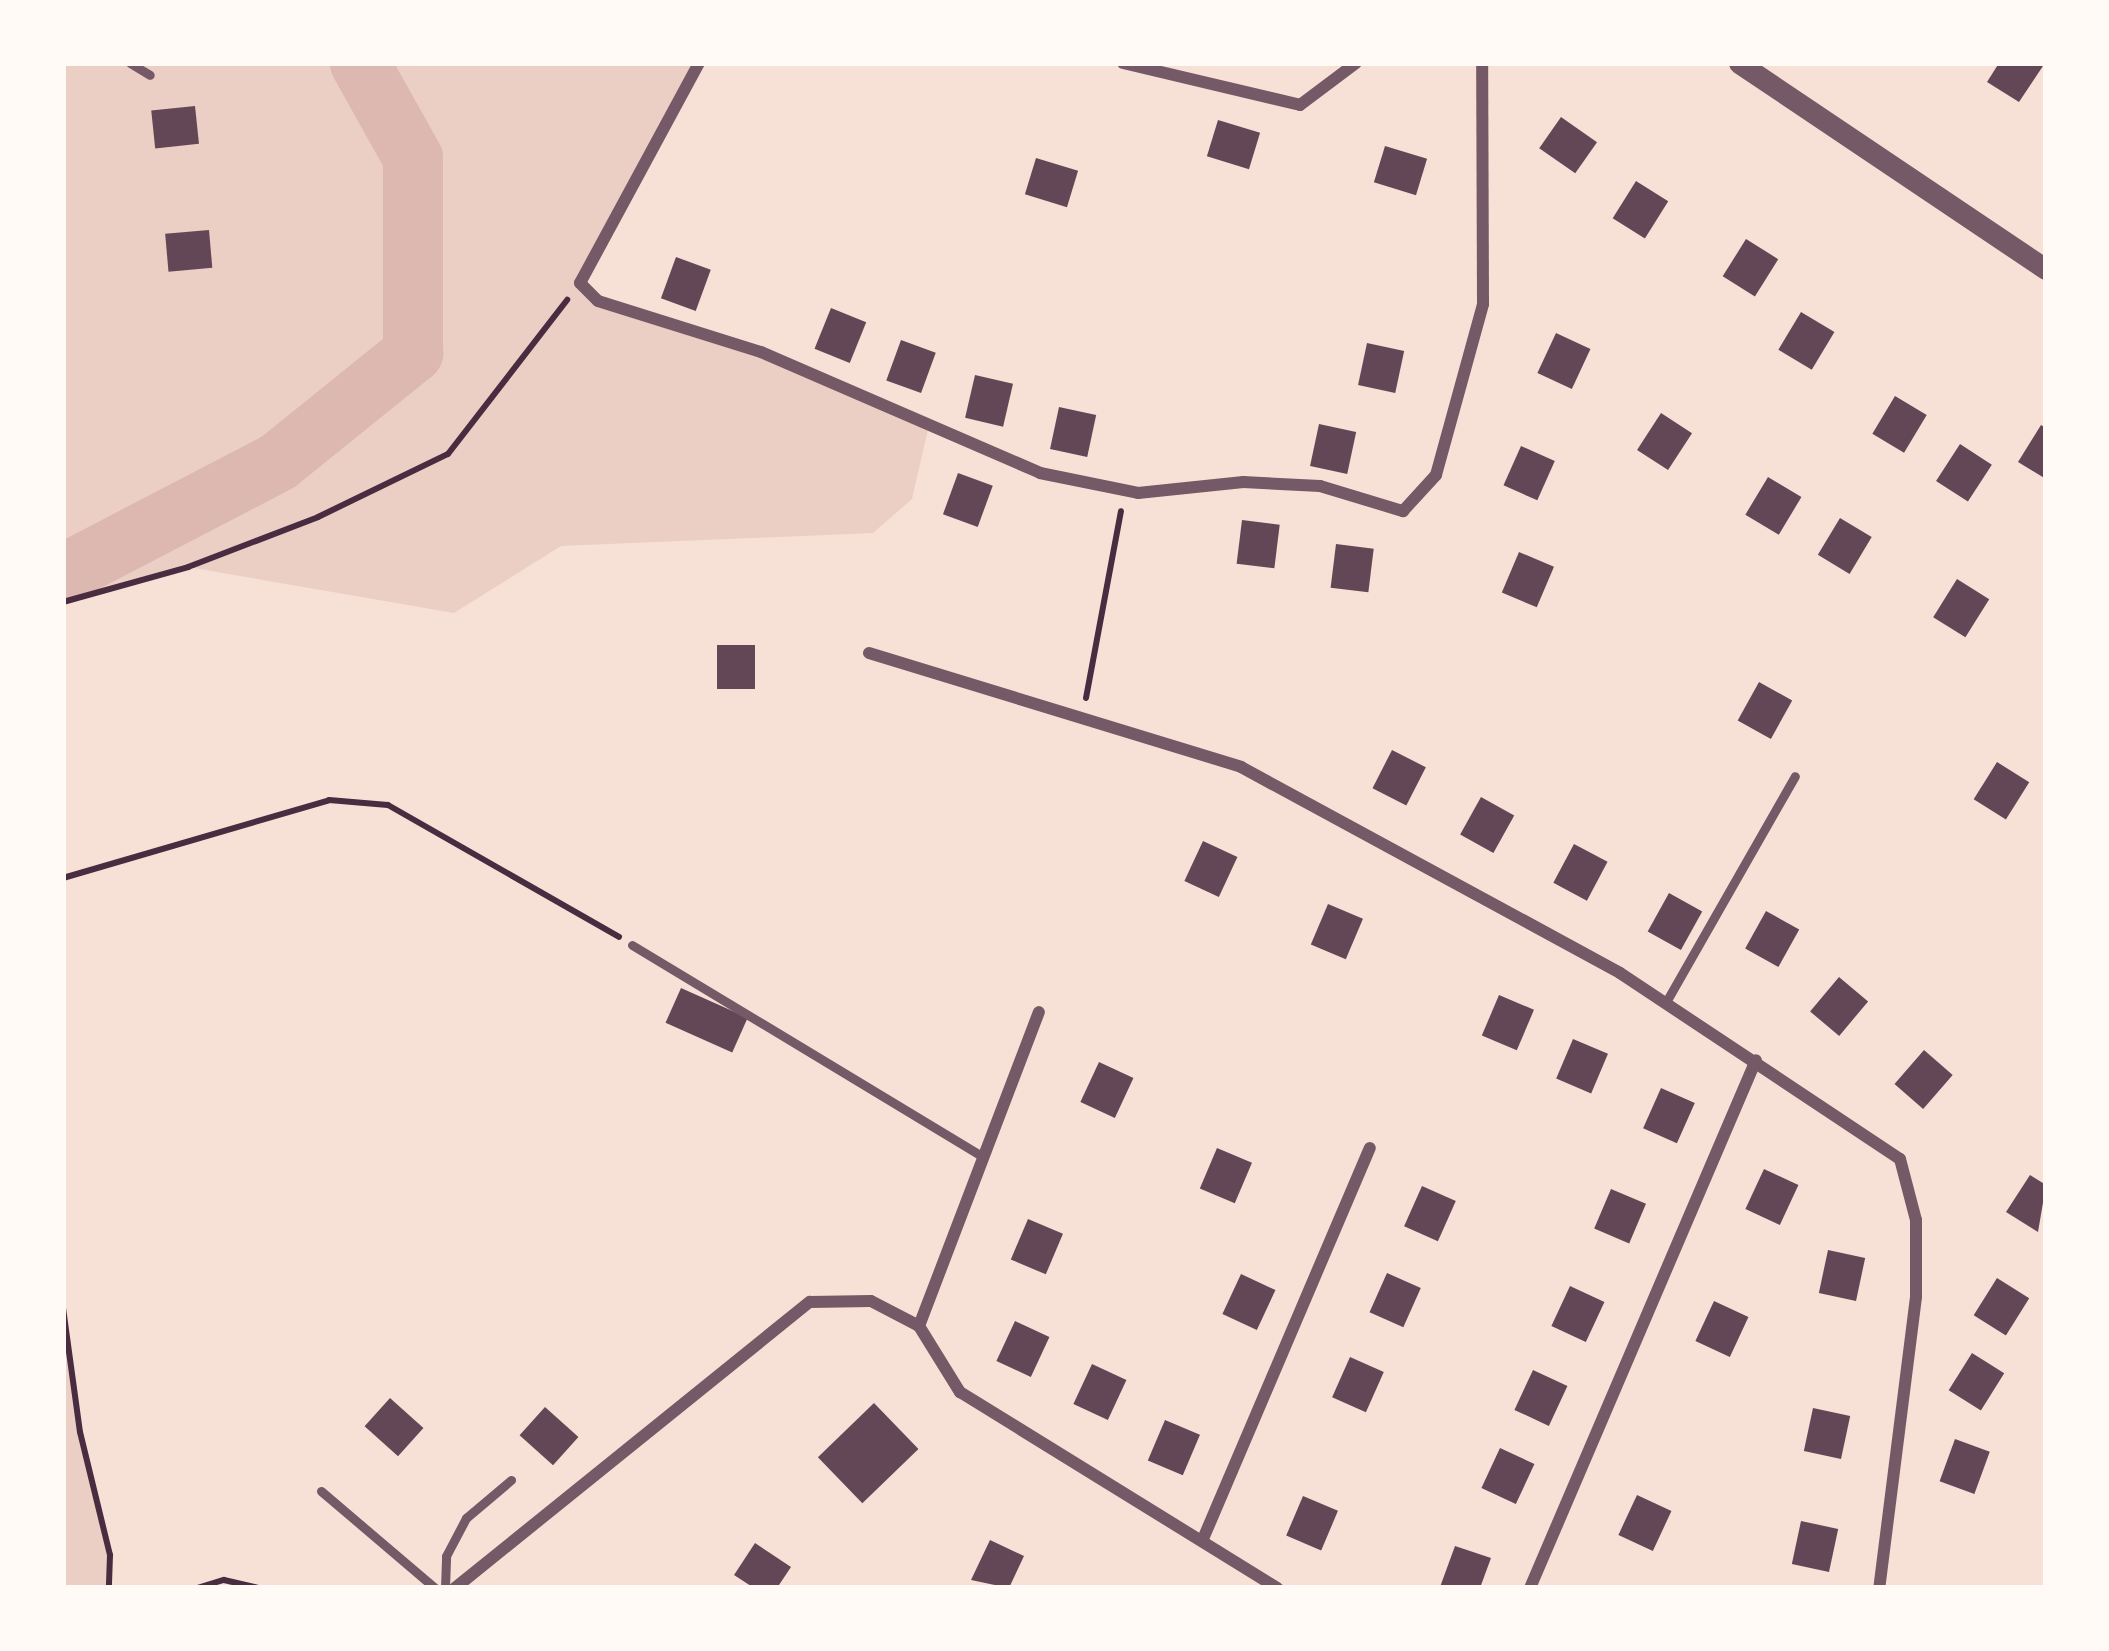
<!DOCTYPE html>
<style>
body{margin:0}
#map{position:relative;width:2109px;height:1651px;overflow:hidden;background:#f7e1d7;font-family:Rubik,sans-serif}
div>[style]{position:absolute}
.green>*{inset:0;background:#ebcfc5}
.river>*{height:60px;margin:-30px;padding:0 30px;transform-origin:30px;border-radius:30px;background:#dcb8b0}
.building>*{inset:0;background:#644757;transform-origin:0 0}
.path>*{height:6px;margin:-3px;padding:0 3px;transform-origin:3px;border-radius:3px;background:#4a2c40}
.service>*{height:9px;margin:-4.5px;padding:0 4.5px;transform-origin:4.5px;border-radius:4.5px;background:#755966}
.minor>*{height:12px;margin:-6px;padding:0 6px;transform-origin:6px;border-radius:6px;background:#755966}
.tertiary>*{height:21px;margin:-10.5px;padding:0 10.5px;transform-origin:10.5px;border-radius:10.5px;background:#755966}
span{translate:-50% -50%;white-space:nowrap;text-align:center;line-height:1.15;-webkit-text-stroke:10px #fffaf5;paint-order:stroke}
.frame{position:absolute;inset:0;border:66px solid #fffaf5;pointer-events:none}
</style>
<div id="map">
<div class="green">
<i style="clip-path:polygon(63px 63px,699px 63px,580px 283px,598px 301px,666px 319px,929px 425px,912px 499px,873px 533px,561px 546px,454px 613px,188px 567px,74px 596px,63px 588px)"></i>
<i style="clip-path:polygon(63px 1309px,80px 1432px,110px 1555px,109px 1588px,63px 1588px)"></i>
</div>
<div class="river">
<i style="left:63px;top:574px;width:242px;rotate:-27.5deg"></i>
<i style="left:278px;top:462px;width:174px;rotate:-38.9deg"></i>
<i style="left:413px;top:353px;width:195px;rotate:-90deg"></i>
<i style="left:413px;top:158px;width:109px;rotate:-119.2deg"></i>
</div>
<div class="building">
<i style="clip-path:polygon(1999px 63px,2043px 66px,2019px 102px,1987px 82px)"></i>
<i style="left:195px;top:106px;width:38px;height:44px;rotate:84deg"></i>
<i style="left:1561px;top:117px;width:44px;height:38px;rotate:35deg"></i>
<i style="left:1218px;top:120px;width:44px;height:38px;rotate:17deg"></i>
<i style="left:1385px;top:146px;width:44px;height:38px;rotate:17deg"></i>
<i style="left:1036px;top:158px;width:44px;height:38px;rotate:17deg"></i>
<i style="left:1636px;top:181px;width:38px;height:44px;rotate:32deg"></i>
<i style="left:209px;top:230px;width:38px;height:44px;rotate:85deg"></i>
<i style="left:1746px;top:239px;width:38px;height:44px;rotate:32deg"></i>
<i style="left:676px;top:257px;width:37px;height:44px;rotate:20deg"></i>
<i style="left:831px;top:308px;width:38px;height:44px;rotate:22deg"></i>
<i style="left:1801px;top:312px;width:39px;height:44px;rotate:31deg"></i>
<i style="left:1556px;top:333px;width:38px;height:44px;rotate:25deg"></i>
<i style="left:901px;top:340px;width:37px;height:43px;rotate:20deg"></i>
<i style="left:1367px;top:343px;width:38px;height:43px;rotate:12deg"></i>
<i style="left:975px;top:375px;width:39px;height:44px;rotate:13deg"></i>
<i style="left:1895px;top:396px;width:37px;height:44px;rotate:31deg"></i>
<i style="left:1059px;top:407px;width:38px;height:43px;rotate:12deg"></i>
<i style="left:1661px;top:413px;width:37px;height:44px;rotate:33deg"></i>
<i style="left:1319px;top:424px;width:38px;height:43px;rotate:12deg"></i>
<i style="clip-path:polygon(2041px 425px,2046px 428px,2046px 479px,2018px 462px)"></i>
<i style="left:1960px;top:444px;width:38px;height:44px;rotate:33deg"></i>
<i style="left:1521px;top:446px;width:37px;height:43px;rotate:24deg"></i>
<i style="left:958px;top:473px;width:37px;height:44px;rotate:20deg"></i>
<i style="left:1768px;top:477px;width:39px;height:44px;rotate:31deg"></i>
<i style="left:1840px;top:518px;width:37px;height:43px;rotate:31deg"></i>
<i style="left:1242px;top:520px;width:38px;height:44px;rotate:7deg"></i>
<i style="left:1336px;top:544px;width:38px;height:44px;rotate:7deg"></i>
<i style="left:1519px;top:552px;width:38px;height:44px;rotate:23deg"></i>
<i style="left:1957px;top:579px;width:38px;height:45px;rotate:32deg"></i>
<i style="left:717px;top:645px;width:38px;height:44px"></i>
<i style="left:1759px;top:682px;width:38px;height:44px;rotate:29deg"></i>
<i style="left:1392px;top:750px;width:38px;height:43px;rotate:27deg"></i>
<i style="left:1997px;top:762px;width:38px;height:44px;rotate:32deg"></i>
<i style="left:1481px;top:797px;width:38px;height:43px;rotate:29deg"></i>
<i style="left:1203px;top:841px;width:38px;height:44px;rotate:25deg"></i>
<i style="left:1574px;top:844px;width:38px;height:44px;rotate:28deg"></i>
<i style="left:1669px;top:893px;width:38px;height:44px;rotate:29deg"></i>
<i style="left:1328px;top:904px;width:38px;height:44px;rotate:23deg"></i>
<i style="left:1766px;top:911px;width:38px;height:43px;rotate:29deg"></i>
<i style="left:1839px;top:977px;width:38px;height:45px;rotate:40deg"></i>
<i style="left:681px;top:988px;width:73px;height:38px;rotate:24deg"></i>
<i style="left:1499px;top:995px;width:38px;height:44px;rotate:23deg"></i>
<i style="left:1573px;top:1039px;width:38px;height:43px;rotate:23deg"></i>
<i style="left:1924px;top:1050px;width:38px;height:45px;rotate:41deg"></i>
<i style="left:1099px;top:1062px;width:38px;height:44px;rotate:25deg"></i>
<i style="left:1661px;top:1088px;width:37px;height:44px;rotate:24deg"></i>
<i style="left:1217px;top:1148px;width:38px;height:44px;rotate:23deg"></i>
<i style="left:1764px;top:1169px;width:38px;height:44px;rotate:25deg"></i>
<i style="clip-path:polygon(2030px 1175px,2046px 1185px,2038px 1232px,2006px 1212px)"></i>
<i style="left:1422px;top:1186px;width:37px;height:44px;rotate:24deg"></i>
<i style="left:1611px;top:1189px;width:38px;height:43px;rotate:23deg"></i>
<i style="left:1028px;top:1219px;width:38px;height:44px;rotate:23deg"></i>
<i style="left:1828px;top:1250px;width:38px;height:44px;rotate:12deg"></i>
<i style="left:1387px;top:1273px;width:37px;height:43px;rotate:24deg"></i>
<i style="left:1241px;top:1274px;width:38px;height:44px;rotate:25deg"></i>
<i style="left:1997px;top:1278px;width:38px;height:44px;rotate:32deg"></i>
<i style="left:1570px;top:1286px;width:38px;height:44px;rotate:25deg"></i>
<i style="left:1714px;top:1301px;width:38px;height:44px;rotate:25deg"></i>
<i style="left:1015px;top:1321px;width:38px;height:44px;rotate:25deg"></i>
<i style="left:1972px;top:1353px;width:38px;height:44px;rotate:32deg"></i>
<i style="left:1350px;top:1357px;width:37px;height:44px;rotate:24deg"></i>
<i style="left:1092px;top:1364px;width:38px;height:44px;rotate:25deg"></i>
<i style="left:1533px;top:1370px;width:38px;height:44px;rotate:25deg"></i>
<i style="left:390px;top:1398px;width:45px;height:38px;rotate:42deg"></i>
<i style="left:874px;top:1403px;width:64px;height:78px;rotate:46deg"></i>
<i style="left:545px;top:1407px;width:45px;height:38px;rotate:42deg"></i>
<i style="left:1813px;top:1408px;width:38px;height:44px;rotate:12deg"></i>
<i style="left:1165px;top:1420px;width:38px;height:44px;rotate:23deg"></i>
<i style="left:1955px;top:1439px;width:37px;height:45px;rotate:20deg"></i>
<i style="left:1500px;top:1448px;width:38px;height:44px;rotate:25deg"></i>
<i style="left:1637px;top:1495px;width:38px;height:44px;rotate:25deg"></i>
<i style="left:1303px;top:1496px;width:38px;height:43px;rotate:23deg"></i>
<i style="left:1801px;top:1521px;width:38px;height:44px;rotate:12deg"></i>
<i style="clip-path:polygon(990px 1540px,1024px 1556px,1009px 1588px,971px 1580px)"></i>
<i style="clip-path:polygon(755px 1543px,791px 1567px,777px 1588px,754px 1588px,734px 1575px)"></i>
<i style="clip-path:polygon(1455px 1546px,1491px 1558px,1480px 1588px,1440px 1587px)"></i>
</div>
<div class="path">
<i style="left:63px;top:602px;width:130px;rotate:-15.6deg"></i>
<i style="left:188px;top:567px;width:139px;rotate:-21deg"></i>
<i style="left:318px;top:517px;width:144px;rotate:-25.9deg"></i>
<i style="left:448px;top:454px;width:195px;rotate:-52.3deg"></i>
<i style="left:1086px;top:698px;width:190px;rotate:-79.4deg"></i>
<i style="left:63px;top:878px;width:277px;rotate:-16.3deg"></i>
<i style="left:329px;top:800px;width:59px;rotate:4.8deg"></i>
<i style="left:388px;top:805px;width:266px;rotate:29.7deg"></i>
<i style="left:63px;top:1308px;width:125px;rotate:82.2deg"></i>
<i style="left:80px;top:1432px;width:127px;rotate:76.3deg"></i>
<i style="left:110px;top:1555px;width:33px;rotate:92deg"></i>
<i style="left:197px;top:1588px;width:28px;rotate:-17deg"></i>
<i style="left:224px;top:1580px;width:36px;rotate:13deg"></i>
</div>
<div class="service">
<i style="left:130px;top:63px;width:23px;rotate:31deg"></i>
<i style="left:632px;top:945px;width:411px;rotate:31.1deg"></i>
<i style="left:1666px;top:1002px;width:260px;rotate:-60.3deg"></i>
<i style="left:321px;top:1491px;width:150px;rotate:40.4deg"></i>
<i style="left:445px;top:1588px;width:32px;rotate:-88deg"></i>
<i style="left:446px;top:1556px;width:43px;rotate:-62.2deg"></i>
<i style="left:466px;top:1518px;width:59px;rotate:-40.2deg"></i>
</div>
<div class="minor">
<i style="left:699px;top:63px;width:250px;rotate:118.4deg"></i>
<i style="left:580px;top:283px;width:25px;rotate:45deg"></i>
<i style="left:598px;top:301px;width:171px;rotate:17.4deg"></i>
<i style="left:761px;top:352px;width:304px;rotate:23.4deg"></i>
<i style="left:1040px;top:473px;width:100px;rotate:11.5deg"></i>
<i style="left:1138px;top:493px;width:106px;rotate:-6deg"></i>
<i style="left:1243px;top:482px;width:77px;rotate:3deg"></i>
<i style="left:1320px;top:486px;width:87px;rotate:16.8deg"></i>
<i style="left:1403px;top:511px;width:49px;rotate:-47.5deg"></i>
<i style="left:1436px;top:475px;width:177px;rotate:-74.6deg"></i>
<i style="left:1483px;top:304px;width:241px;rotate:-90.2deg"></i>
<i style="left:1123px;top:63px;width:182px;rotate:13.3deg"></i>
<i style="left:1300px;top:105px;width:70px;rotate:-36.9deg"></i>
<i style="left:869px;top:653px;width:389px;rotate:17deg"></i>
<i style="left:1241px;top:767px;width:431px;rotate:28.5deg"></i>
<i style="left:1620px;top:973px;width:336px;rotate:33.6deg"></i>
<i style="left:1900px;top:1159px;width:63px;rotate:75.3deg"></i>
<i style="left:1916px;top:1220px;width:77px;rotate:90deg"></i>
<i style="left:1916px;top:1297px;width:293px;rotate:97.2deg"></i>
<i style="left:919px;top:1326px;width:336px;rotate:-69.1deg"></i>
<i style="left:1203px;top:1539px;width:425px;rotate:-66.9deg"></i>
<i style="left:455px;top:1588px;width:456px;rotate:-38.9deg"></i>
<i style="left:810px;top:1302px;width:61px;rotate:-0.9deg"></i>
<i style="left:871px;top:1301px;width:54px;rotate:27.5deg"></i>
<i style="left:919px;top:1326px;width:78px;rotate:58.2deg"></i>
<i style="left:960px;top:1392px;width:373px;rotate:31.7deg"></i>
<i style="left:1530px;top:1588px;width:574px;rotate:-66.83deg"></i>
</div>
<div class="tertiary">
<i style="left:1739px;top:63px;width:370px;rotate:33.9deg"></i>
</div>
<div class="frame"></div>
</div>
